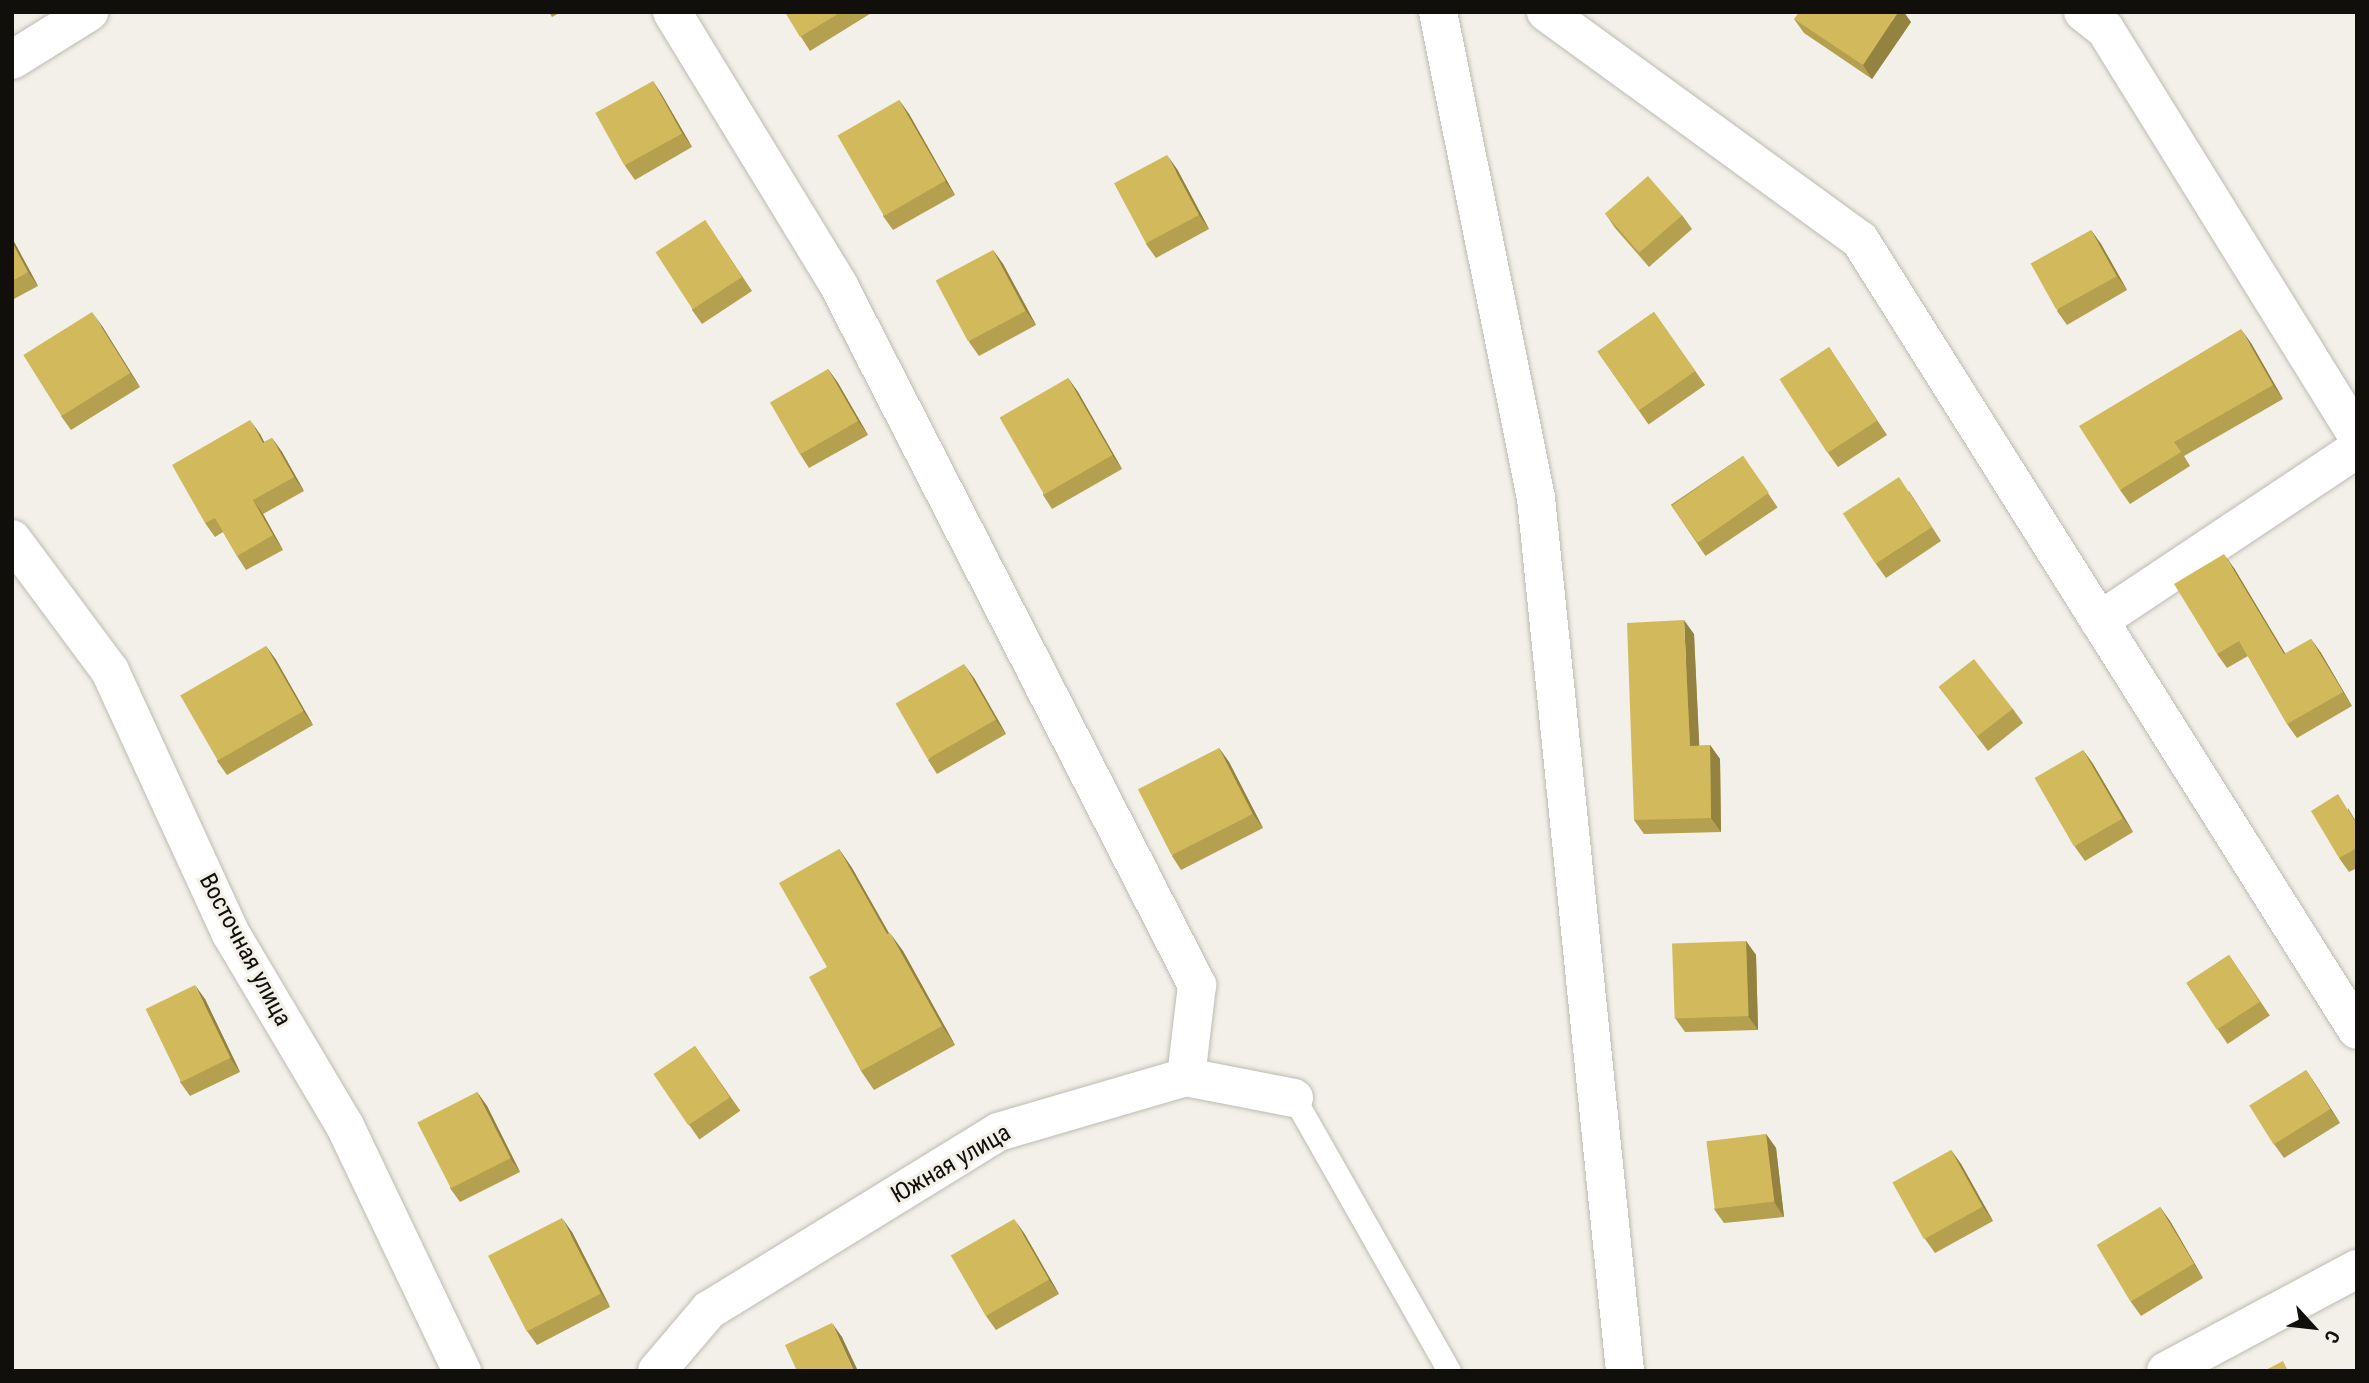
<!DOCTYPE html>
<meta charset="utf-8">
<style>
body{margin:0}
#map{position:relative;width:2369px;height:1383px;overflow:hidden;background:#f2f0e8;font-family:"Roboto Condensed",sans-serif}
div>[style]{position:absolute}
.roads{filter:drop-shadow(0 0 2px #bdbbb3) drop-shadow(0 0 2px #bdbbb3)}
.service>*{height:23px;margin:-11.5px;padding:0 11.5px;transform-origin:11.5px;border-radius:11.5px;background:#fff}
.minor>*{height:38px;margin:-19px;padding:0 19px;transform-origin:19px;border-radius:19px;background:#fff}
.wall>*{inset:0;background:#b5a04f;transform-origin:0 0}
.shaded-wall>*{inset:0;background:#938240}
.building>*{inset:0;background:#d2ba5c;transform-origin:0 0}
span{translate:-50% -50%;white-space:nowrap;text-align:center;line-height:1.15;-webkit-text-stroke:6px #f2f0e8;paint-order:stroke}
.street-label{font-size:24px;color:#100f0c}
.frame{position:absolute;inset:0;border:14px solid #100f0c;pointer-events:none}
.north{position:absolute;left:2278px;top:1292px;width:70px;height:70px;-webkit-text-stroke:5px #f2f0e8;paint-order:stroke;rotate:117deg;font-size:19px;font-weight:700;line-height:28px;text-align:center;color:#100f0c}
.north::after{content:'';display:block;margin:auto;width:24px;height:32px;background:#100f0c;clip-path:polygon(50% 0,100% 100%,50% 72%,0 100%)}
</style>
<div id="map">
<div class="roads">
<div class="service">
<i style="left:1294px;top:1098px;width:314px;rotate:60.4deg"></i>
</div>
<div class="minor">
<i style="left:672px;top:12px;width:319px;rotate:58.6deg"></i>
<i style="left:838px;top:284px;width:788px;rotate:62.88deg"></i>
<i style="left:1197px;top:985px;width:93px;rotate:96.8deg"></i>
<i style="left:1438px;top:12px;width:496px;rotate:78.6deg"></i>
<i style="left:1536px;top:498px;width:878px;rotate:84.18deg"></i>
<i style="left:1546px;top:12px;width:388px;rotate:36deg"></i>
<i style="left:1860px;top:240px;width:933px;rotate:57.83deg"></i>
<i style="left:2083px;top:12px;width:28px;rotate:38deg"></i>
<i style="left:2105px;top:29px;width:478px;rotate:58.2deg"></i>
<i style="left:12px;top:60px;width:91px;rotate:-31.9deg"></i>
<i style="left:12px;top:539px;width:164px;rotate:53.4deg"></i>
<i style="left:110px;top:671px;width:289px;rotate:65.3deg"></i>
<i style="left:231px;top:934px;width:223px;rotate:59.3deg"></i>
<i style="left:345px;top:1126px;width:272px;rotate:64.5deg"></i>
<i style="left:2099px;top:621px;width:310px;rotate:-33.7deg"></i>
<i style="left:657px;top:1371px;width:80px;rotate:-49.6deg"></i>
<i style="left:709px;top:1310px;width:339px;rotate:-31.6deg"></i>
<i style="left:998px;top:1132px;width:196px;rotate:-16.3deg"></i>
<i style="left:1186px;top:1077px;width:110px;rotate:11deg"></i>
<i style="left:2166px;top:1371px;width:217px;rotate:-28.1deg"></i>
</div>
</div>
<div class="wall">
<i style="clip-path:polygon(549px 12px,561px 12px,552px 17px)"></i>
<i style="clip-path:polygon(785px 12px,873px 12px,810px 51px)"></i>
<i style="clip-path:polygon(1794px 19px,1911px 22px,1872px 79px,1804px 33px)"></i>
<i style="clip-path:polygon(653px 81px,662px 95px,692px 147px,635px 180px,625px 166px)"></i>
<i style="clip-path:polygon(899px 100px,909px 114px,955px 195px,893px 230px,883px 216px)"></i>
<i style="clip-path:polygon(1177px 169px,1209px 229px,1156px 258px,1146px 244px)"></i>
<i style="clip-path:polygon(1605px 213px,1682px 215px,1692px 229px,1649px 267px,1615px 228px)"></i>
<i style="clip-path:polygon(705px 220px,752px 291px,702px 324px,692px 310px)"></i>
<i style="clip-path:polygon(2091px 230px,2101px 244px,2127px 290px,2067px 325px,2057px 311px)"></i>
<i style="clip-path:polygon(12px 238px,38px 286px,12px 300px)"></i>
<i style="clip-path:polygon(993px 250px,1003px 264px,1036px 325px,979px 356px,969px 342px)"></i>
<i style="left:1654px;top:312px;width:89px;height:69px;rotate:55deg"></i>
<i style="clip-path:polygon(102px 326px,140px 387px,71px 430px,61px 416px)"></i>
<i style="clip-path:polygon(2251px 343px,2283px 399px,2184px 456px,2190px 466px,2130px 504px,2120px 490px)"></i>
<i style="clip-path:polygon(1829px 347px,1887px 435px,1838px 467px,1828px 453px)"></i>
<i style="clip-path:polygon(828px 369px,838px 383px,868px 435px,809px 468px,800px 454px)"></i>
<i style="clip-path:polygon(1068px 378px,1078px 392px,1122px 469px,1052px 509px,1043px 495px)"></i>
<i style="clip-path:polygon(260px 434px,264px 442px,272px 438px,282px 452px,304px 491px,263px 514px,283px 550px,246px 570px,237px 556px,223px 532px,215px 537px,205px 523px)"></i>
<i style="left:1743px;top:456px;width:62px;height:87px;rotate:56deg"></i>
<i style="clip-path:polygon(1909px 491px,1941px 541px,1886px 578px,1876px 564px)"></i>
<i style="clip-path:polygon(2234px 568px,2285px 654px,2311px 639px,2321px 653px,2352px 706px,2297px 738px,2287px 724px,2248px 656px,2227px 668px,2217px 654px)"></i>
<i style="clip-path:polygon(1694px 634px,1699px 746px,1710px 745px,1720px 759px,1721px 832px,1644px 834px,1634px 820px)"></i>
<i style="clip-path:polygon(266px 646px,276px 660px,313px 725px,227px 775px,217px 761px)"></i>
<i style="clip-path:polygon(974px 678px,1006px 734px,937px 774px,928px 760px)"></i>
<i style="clip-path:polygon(1939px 687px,2013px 709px,2023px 723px,1988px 751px)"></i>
<i style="clip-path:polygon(1219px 748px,1229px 762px,1263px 828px,1181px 870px,1172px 856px)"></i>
<i style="clip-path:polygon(2083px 750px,2093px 764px,2133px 832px,2085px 861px,2075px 847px)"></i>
<i style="clip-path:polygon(2348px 808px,2357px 823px,2357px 868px,2349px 872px,2339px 858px)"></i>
<i style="clip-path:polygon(839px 849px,852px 868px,889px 933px,903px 951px,955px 1045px,874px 1090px,861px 1071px,827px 967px)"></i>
<i style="clip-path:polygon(1746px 941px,1756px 955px,1758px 1030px,1685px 1032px,1675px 1018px)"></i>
<i style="left:2229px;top:955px;width:73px;height:51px;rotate:56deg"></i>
<i style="clip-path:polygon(205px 999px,240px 1072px,190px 1096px,180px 1082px)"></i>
<i style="left:695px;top:1046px;width:79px;height:50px;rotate:55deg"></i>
<i style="clip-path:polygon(2306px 1070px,2340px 1123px,2284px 1158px,2274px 1144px)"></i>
<i style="clip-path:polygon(477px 1092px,487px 1106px,520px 1172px,460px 1202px,450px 1188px)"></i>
<i style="clip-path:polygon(1766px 1134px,1776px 1148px,1784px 1217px,1724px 1223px,1714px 1209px)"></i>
<i style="clip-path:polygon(1951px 1150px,1961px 1164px,1993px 1221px,1935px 1253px,1925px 1239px)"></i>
<i style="clip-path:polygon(2160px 1207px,2170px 1221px,2203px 1278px,2141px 1316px,2131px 1302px)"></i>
<i style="clip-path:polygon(572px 1232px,610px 1307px,537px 1345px,527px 1331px)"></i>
<i style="clip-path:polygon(1024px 1233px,1059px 1294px,996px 1330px,986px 1316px)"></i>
</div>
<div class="shaded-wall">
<i style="clip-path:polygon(1898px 12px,1904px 12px,1911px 22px,1872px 79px,1863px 65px)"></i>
<i style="clip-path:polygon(653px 81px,662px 95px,692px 147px,682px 133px)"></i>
<i style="clip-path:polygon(899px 100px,909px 114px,955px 195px,945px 181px)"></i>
<i style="clip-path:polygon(1167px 155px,1177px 169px,1209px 229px,1199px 215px)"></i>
<i style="clip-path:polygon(2091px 230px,2101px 244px,2127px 290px,2117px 276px)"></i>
<i style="clip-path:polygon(12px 238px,38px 286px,28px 272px,12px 242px)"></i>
<i style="clip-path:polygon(993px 250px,1003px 264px,1036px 325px,1026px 311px)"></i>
<i style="clip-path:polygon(92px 312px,102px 326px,140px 387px,130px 373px)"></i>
<i style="clip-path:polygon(2241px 329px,2251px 343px,2283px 399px,2273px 385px)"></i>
<i style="clip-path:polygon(828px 369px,838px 383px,868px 435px,858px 421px)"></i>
<i style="clip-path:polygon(1068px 378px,1078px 392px,1122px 469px,1112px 455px)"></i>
<i style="clip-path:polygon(250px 420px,260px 434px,272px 457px,263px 443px)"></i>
<i style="clip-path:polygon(272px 438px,282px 452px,304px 491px,294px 477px)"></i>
<i style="clip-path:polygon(253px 500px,263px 514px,283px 550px,273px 535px)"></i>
<i style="clip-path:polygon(2224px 554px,2234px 568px,2294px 668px,2284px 654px)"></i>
<i style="clip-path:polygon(1684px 620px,1694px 634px,1700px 760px,1690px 746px)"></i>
<i style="clip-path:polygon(2311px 639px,2321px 653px,2352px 706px,2343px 692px)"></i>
<i style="clip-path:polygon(266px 646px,276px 660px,313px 725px,303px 711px)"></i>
<i style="clip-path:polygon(964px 664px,974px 678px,1006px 734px,996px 720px)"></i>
<i style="clip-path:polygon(1710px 745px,1720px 759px,1721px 832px,1711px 818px)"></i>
<i style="clip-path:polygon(1219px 748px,1229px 762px,1263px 828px,1253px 814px)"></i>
<i style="clip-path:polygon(2083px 750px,2093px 764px,2133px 832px,2123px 818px)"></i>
<i style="clip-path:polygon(839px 849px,852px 868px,900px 953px,887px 934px)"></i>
<i style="clip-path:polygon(890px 933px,903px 951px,955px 1045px,942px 1026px)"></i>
<i style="clip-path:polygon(1746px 941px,1756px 955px,1758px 1030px,1748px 1016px)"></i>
<i style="clip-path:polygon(195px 985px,205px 999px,240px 1072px,230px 1058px)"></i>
<i style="clip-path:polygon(2306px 1070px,2316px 1085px,2340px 1123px,2330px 1109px)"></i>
<i style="clip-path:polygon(477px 1092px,487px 1106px,520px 1172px,510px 1158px)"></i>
<i style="clip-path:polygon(1766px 1134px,1776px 1148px,1784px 1217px,1774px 1202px)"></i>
<i style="clip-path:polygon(1951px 1150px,1961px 1164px,1993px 1221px,1983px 1207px)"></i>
<i style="clip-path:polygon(2160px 1207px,2170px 1221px,2203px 1278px,2194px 1264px)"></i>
<i style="clip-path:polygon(562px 1218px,572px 1232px,610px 1307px,601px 1293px)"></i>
<i style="clip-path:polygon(1014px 1219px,1024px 1233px,1059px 1294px,1049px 1280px)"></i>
<i style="clip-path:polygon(832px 1323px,842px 1337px,858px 1371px,854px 1371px)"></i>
</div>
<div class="building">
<i style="clip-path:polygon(785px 12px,841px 12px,800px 37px)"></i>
<i style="clip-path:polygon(1799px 12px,1898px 12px,1863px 65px,1794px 19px)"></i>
<i style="left:653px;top:81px;width:60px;height:66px;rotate:61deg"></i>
<i style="left:899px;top:100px;width:93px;height:71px;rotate:60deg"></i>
<i style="left:1167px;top:155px;width:68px;height:60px;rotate:62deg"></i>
<i style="left:1648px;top:176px;width:52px;height:57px;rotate:49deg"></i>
<i style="left:705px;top:220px;width:68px;height:59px;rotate:57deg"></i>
<i style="left:2091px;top:230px;width:53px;height:69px;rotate:61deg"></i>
<i style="clip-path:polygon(12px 242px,28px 272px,12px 281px)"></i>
<i style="left:993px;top:250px;width:69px;height:65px;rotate:62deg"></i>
<i style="left:92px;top:312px;width:72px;height:81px;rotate:58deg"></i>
<i style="left:1654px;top:312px;width:72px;height:69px;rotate:55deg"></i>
<i style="clip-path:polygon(2241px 329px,2273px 385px,2174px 442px,2181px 452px,2120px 490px,2079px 426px)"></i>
<i style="left:1829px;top:347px;width:88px;height:59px;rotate:57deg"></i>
<i style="left:828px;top:369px;width:60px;height:67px;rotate:60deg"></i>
<i style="left:1068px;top:378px;width:89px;height:79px;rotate:60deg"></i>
<i style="clip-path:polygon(250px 420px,263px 443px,272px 438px,294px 477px,253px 500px,273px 535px,237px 556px,215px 518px,205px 523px,172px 465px)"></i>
<i style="left:1743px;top:456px;width:45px;height:87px;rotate:55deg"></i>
<i style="left:1899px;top:477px;width:60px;height:67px;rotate:57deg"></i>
<i style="clip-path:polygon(2224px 554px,2284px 654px,2311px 639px,2343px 692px,2287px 724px,2239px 641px,2217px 654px,2174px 584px)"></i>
<i style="clip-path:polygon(1684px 620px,1690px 746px,1710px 745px,1711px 818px,1634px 820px,1627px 623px)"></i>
<i style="left:266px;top:646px;width:75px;height:99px;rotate:60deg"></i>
<i style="left:1974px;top:659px;width:63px;height:45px;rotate:52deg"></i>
<i style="left:964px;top:664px;width:64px;height:79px;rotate:60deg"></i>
<i style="left:1219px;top:748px;width:74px;height:91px;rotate:63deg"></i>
<i style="left:2083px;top:750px;width:79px;height:56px;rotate:60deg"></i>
<i style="clip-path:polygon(2338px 794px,2357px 825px,2357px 848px,2339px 858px,2311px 811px)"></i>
<i style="clip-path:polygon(839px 849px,887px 934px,890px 933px,942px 1026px,861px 1071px,809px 977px,827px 967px,779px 883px)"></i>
<i style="left:1746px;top:941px;width:75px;height:74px;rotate:88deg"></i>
<i style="left:2229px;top:955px;width:56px;height:51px;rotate:57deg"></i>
<i style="left:195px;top:985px;width:81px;height:55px;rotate:64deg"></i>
<i style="left:695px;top:1046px;width:62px;height:50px;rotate:56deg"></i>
<i style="left:2306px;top:1070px;width:46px;height:67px;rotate:58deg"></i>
<i style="left:477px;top:1092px;width:74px;height:67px;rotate:63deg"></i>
<i style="left:1766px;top:1134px;width:68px;height:60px;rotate:83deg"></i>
<i style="left:1951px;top:1150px;width:65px;height:67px;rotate:61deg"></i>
<i style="left:2160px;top:1207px;width:66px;height:74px;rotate:59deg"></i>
<i style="left:562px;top:1218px;width:85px;height:83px;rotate:63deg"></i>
<i style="left:1014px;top:1219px;width:70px;height:73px;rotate:60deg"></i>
<i style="clip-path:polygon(832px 1323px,854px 1371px,797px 1371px,785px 1345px)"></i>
<i style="clip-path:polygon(2283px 1361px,2288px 1371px,2264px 1371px)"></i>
</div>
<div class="street-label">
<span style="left:245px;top:950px;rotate:62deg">Восточная улица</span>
<span style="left:951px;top:1164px;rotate:-30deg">Южная улица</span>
</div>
<div class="frame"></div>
<div class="north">С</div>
</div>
